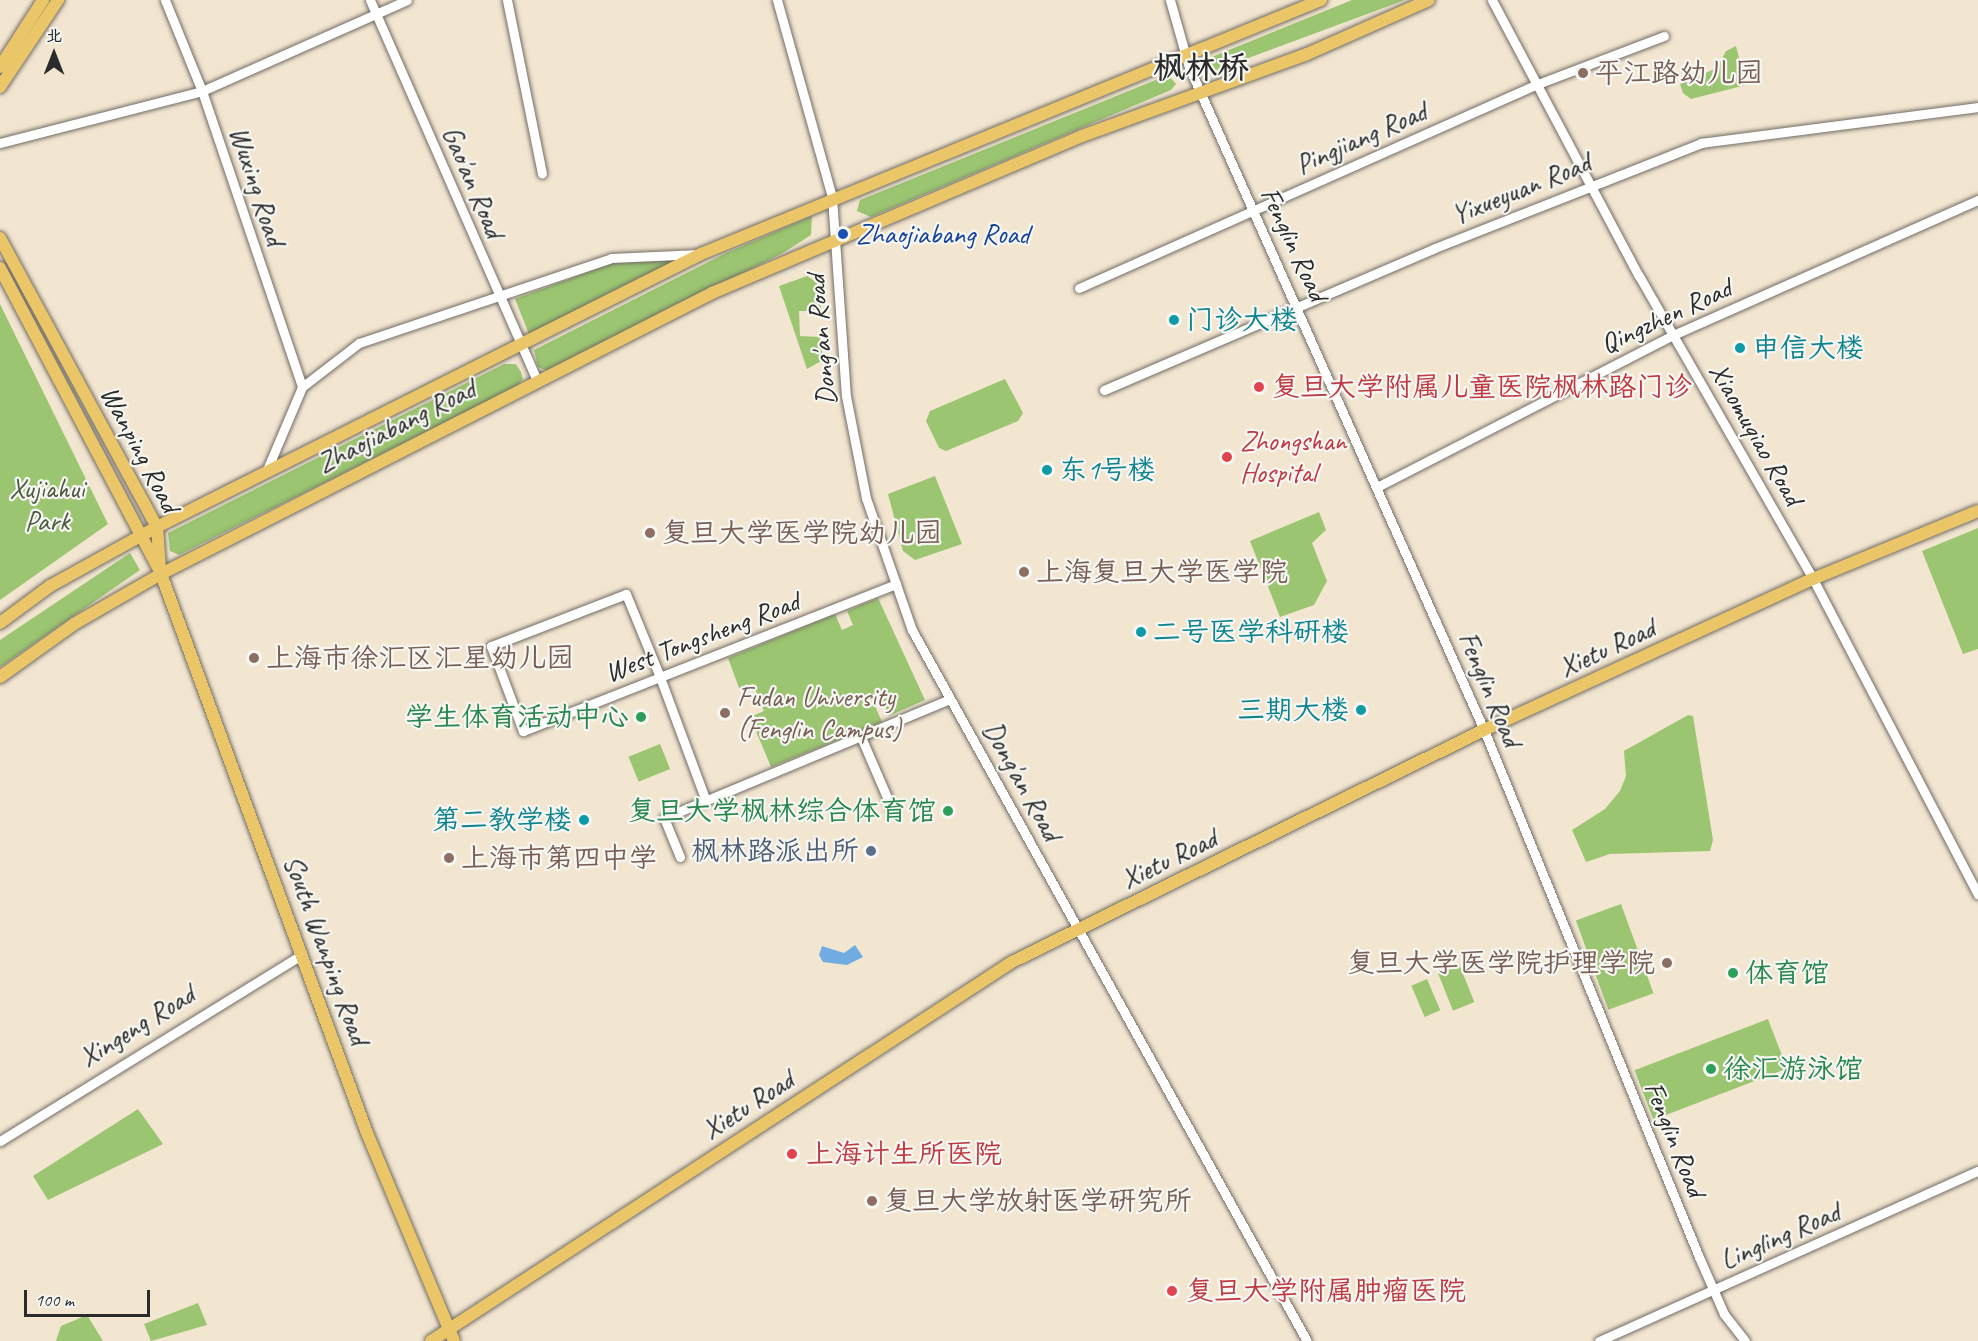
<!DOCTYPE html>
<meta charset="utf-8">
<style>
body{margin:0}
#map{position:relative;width:1978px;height:1341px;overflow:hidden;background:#f3e6d1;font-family:Caveat,"LXGW WenKai TC",sans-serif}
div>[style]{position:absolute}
.green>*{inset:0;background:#9bc571;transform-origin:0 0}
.water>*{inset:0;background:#70ace2}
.roads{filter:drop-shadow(0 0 2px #716c65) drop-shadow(0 0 2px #716c65)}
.minor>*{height:9px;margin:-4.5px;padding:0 4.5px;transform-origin:4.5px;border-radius:4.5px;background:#fff}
.major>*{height:12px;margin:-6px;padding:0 6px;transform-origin:6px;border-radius:6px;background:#ebc669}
.dots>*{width:16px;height:16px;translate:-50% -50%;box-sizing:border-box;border:3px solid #f6f6f2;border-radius:50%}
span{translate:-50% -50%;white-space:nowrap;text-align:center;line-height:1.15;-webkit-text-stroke:4.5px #f6f6f2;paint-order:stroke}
.education-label{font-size:28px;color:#785e54}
.left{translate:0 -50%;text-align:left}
.right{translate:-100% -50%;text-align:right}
.street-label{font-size:28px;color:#2b2b2b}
.transit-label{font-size:28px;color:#164399}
.culture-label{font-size:28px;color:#0d838f}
.health-label{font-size:28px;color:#be3a42}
.park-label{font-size:28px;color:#4d5940}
.leisure-label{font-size:28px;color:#27864d}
.service-label{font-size:28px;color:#4e5e75}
.quarter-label{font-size:32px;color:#2b2b2b;font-weight:700}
.north{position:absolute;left:24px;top:24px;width:60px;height:60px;-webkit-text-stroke:4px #f6f6f2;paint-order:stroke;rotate:0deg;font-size:16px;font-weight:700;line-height:24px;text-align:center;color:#2b2b2b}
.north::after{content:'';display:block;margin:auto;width:21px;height:27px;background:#2b2b2b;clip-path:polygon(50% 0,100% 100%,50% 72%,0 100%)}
.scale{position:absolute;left:24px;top:1290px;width:126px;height:27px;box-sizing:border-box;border:3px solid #2b2b2b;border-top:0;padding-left:8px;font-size:18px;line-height:21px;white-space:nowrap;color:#2b2b2b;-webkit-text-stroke:4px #f6f6f2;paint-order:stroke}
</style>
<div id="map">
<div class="green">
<i style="clip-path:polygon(1352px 0,1405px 0,1208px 73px,1207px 59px)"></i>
<i style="clip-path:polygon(1736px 46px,1746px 85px,1691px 99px,1683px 93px,1680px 84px,1717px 68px,1726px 51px)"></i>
<i style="clip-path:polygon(1168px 75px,1176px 84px,1171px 90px,871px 217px,857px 211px,860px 200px)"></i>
<i style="clip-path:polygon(812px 216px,811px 235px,783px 253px,547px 371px,538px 367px,534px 350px,726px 253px)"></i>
<i style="clip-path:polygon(683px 258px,529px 334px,515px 299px,618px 261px)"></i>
<i style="clip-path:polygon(807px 276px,821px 285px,821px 311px,799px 311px,800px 336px,820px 337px,823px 360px,807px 369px,779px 286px)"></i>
<i style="clip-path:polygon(0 304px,108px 524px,0 600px)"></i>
<i style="clip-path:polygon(504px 364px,516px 364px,521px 372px,523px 379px,516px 387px,179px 555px,170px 551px,168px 533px)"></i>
<i style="clip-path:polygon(1005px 379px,1023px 413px,1018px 421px,946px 451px,939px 448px,926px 421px,930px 411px)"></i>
<i style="clip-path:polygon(935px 476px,962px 544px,915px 560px,903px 551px,888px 494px)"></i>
<i style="clip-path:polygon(1319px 512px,1326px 530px,1312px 543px,1327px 581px,1314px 605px,1280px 617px,1250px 541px)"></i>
<i style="clip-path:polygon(1978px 528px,1978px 649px,1963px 654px,1922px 551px)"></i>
<i style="clip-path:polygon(130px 553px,140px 570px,0 667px,0 640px)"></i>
<i style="clip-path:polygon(878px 598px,925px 700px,889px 716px,881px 696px,872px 699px,882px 722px,771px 767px,750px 717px,764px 711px,753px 684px,739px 688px,728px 658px,835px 614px,842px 630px,853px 625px,847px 611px)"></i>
<i style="clip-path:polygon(1688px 715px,1693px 716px,1713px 840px,1710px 851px,1610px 854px,1586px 862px,1572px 830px,1605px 809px,1620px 791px,1626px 776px,1624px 751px)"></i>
<i style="left:660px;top:744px;width:27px;height:34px;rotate:68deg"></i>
<i style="left:1621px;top:904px;width:95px;height:48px;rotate:70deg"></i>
<i style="left:1459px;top:964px;width:41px;height:23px;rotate:68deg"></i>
<i style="left:1427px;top:979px;width:34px;height:17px;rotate:67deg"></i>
<i style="left:1768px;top:1019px;width:53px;height:143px;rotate:69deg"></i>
<i style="clip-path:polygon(138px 1109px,163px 1144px,48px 1200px,33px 1176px)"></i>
<i style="clip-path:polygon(198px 1303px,207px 1325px,151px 1341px,144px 1324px)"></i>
<i style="clip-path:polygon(87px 1315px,103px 1341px,56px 1341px,61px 1326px)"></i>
</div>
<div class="water">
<i style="clip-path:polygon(855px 945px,863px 957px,847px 965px,823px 962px,819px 955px,822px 946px,844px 953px)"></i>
</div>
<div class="roads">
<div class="minor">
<i style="left:165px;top:0;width:98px;rotate:67.9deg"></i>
<i style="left:202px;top:91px;width:312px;rotate:71.3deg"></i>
<i style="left:370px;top:0;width:416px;rotate:66.3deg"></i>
<i style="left:507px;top:0;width:177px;rotate:78.6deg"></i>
<i style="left:777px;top:0;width:205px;rotate:74.4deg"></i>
<i style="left:832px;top:197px;width:199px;rotate:86deg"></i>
<i style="left:846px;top:396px;width:104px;rotate:78.9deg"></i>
<i style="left:866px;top:498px;width:140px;rotate:70.8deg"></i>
<i style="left:912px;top:630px;width:813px;rotate:60.95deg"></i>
<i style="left:1170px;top:0;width:70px;rotate:74.2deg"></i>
<i style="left:1189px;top:67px;width:726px;rotate:66.01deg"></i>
<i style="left:1484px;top:730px;width:569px;rotate:67.81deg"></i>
<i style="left:1699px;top:1257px;width:62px;rotate:66.3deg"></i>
<i style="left:1724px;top:1314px;width:34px;rotate:52deg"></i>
<i style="left:1492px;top:0;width:313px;rotate:62deg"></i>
<i style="left:1639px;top:276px;width:349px;rotate:60.1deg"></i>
<i style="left:1813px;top:579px;width:356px;rotate:62.4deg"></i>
<i style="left:0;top:143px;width:209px;rotate:-14.4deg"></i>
<i style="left:202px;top:91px;width:224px;rotate:-23.9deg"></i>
<i style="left:1079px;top:288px;width:499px;rotate:-24deg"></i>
<i style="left:1535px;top:85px;width:138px;rotate:-20.8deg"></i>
<i style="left:1104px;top:390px;width:360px;rotate:-23.2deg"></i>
<i style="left:1435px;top:248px;width:286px;rotate:-21.5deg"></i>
<i style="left:1701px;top:143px;width:279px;rotate:-7.4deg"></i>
<i style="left:266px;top:472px;width:92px;rotate:-67deg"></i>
<i style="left:302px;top:387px;width:72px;rotate:-37.7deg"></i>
<i style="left:359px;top:343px;width:266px;rotate:-18.6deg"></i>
<i style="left:611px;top:258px;width:88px;rotate:-2.6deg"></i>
<i style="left:1379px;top:486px;width:331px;rotate:-27.2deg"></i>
<i style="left:1673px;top:335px;width:334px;rotate:-23.9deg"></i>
<i style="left:861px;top:737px;width:78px;rotate:66.7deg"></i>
<i style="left:706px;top:801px;width:132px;rotate:-110.4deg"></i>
<i style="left:660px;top:677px;width:90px;rotate:-112.3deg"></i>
<i style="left:626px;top:594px;width:145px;rotate:158.9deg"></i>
<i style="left:491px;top:646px;width:91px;rotate:69.4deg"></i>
<i style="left:523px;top:731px;width:147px;rotate:-21.5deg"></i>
<i style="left:660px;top:677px;width:254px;rotate:-21.5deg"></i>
<i style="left:680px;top:857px;width:42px;rotate:-112.3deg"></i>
<i style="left:664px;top:818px;width:310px;rotate:-22.6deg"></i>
<i style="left:0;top:1141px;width:354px;rotate:-31.7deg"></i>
<i style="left:1599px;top:1341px;width:415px;rotate:-24.2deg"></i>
</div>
<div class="major">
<i style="left:0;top:67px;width:80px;rotate:-57.3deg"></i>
<i style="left:0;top:87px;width:105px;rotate:-56.3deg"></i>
<i style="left:0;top:238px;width:329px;rotate:61.5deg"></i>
<i style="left:157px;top:527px;width:42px;rotate:85.9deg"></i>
<i style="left:0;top:268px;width:346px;rotate:62.2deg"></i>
<i style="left:161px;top:574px;width:596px;rotate:69.77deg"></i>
<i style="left:367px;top:1133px;width:225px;rotate:67.3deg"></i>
<i style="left:0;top:623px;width:62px;rotate:-36.5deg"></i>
<i style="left:50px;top:586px;width:122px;rotate:-28.9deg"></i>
<i style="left:157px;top:527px;width:609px;rotate:-26.65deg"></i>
<i style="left:701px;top:254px;width:670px;rotate:-22.28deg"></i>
<i style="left:0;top:677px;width:91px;rotate:-35.6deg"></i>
<i style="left:74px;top:624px;width:100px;rotate:-29.9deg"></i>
<i style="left:161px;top:574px;width:619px;rotate:-27.02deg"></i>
<i style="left:712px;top:293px;width:402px;rotate:-23deg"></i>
<i style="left:1082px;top:136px;width:239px;rotate:-20deg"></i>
<i style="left:1307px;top:54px;width:133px;rotate:-23.9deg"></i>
<i style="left:431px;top:1341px;width:694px;rotate:-33.12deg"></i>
<i style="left:1012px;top:962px;width:526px;rotate:-26.18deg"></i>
<i style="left:1484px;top:730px;width:362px;rotate:-24.7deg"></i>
<i style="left:1813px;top:579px;width:178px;rotate:-22.4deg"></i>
</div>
</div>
<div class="dots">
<i style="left:1583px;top:73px;background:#8d6e63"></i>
<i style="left:843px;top:234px;background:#1a4fb4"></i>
<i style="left:1174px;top:320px;background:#0f9aa8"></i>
<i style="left:1740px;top:348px;background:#0f9aa8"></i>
<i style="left:1259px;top:387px;background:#e0444e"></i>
<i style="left:1227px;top:457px;background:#e0444e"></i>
<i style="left:1047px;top:470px;background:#0f9aa8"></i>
<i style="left:650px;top:533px;background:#8d6e63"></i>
<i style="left:1024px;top:572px;background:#8d6e63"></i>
<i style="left:1141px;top:632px;background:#0f9aa8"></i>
<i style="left:254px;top:658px;background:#8d6e63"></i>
<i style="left:1361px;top:710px;background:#0f9aa8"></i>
<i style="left:725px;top:713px;background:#8d6e63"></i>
<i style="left:641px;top:717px;background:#2e9e5b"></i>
<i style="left:948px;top:811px;background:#2e9e5b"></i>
<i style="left:584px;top:820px;background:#0f9aa8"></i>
<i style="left:871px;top:851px;background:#5c6f8a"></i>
<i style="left:449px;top:858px;background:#8d6e63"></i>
<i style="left:1667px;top:963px;background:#8d6e63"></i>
<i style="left:1733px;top:973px;background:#2e9e5b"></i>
<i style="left:1711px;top:1069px;background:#2e9e5b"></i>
<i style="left:792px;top:1154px;background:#e0444e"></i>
<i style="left:872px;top:1201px;background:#8d6e63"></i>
<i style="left:1172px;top:1291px;background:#e0444e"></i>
</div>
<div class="education-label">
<span class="left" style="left:1595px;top:73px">平江路幼儿园</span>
<span class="left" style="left:662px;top:533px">复旦大学医学院幼儿园</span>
<span class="left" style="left:1036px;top:572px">上海复旦大学医学院</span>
<span class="left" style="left:266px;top:658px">上海市徐汇区汇星幼儿园</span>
<span class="left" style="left:737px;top:713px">Fudan University<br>(Fenglin Campus)</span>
<span class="left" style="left:461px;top:858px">上海市第四中学</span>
<span class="right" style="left:1655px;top:963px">复旦大学医学院护理学院</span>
<span class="left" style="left:884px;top:1201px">复旦大学放射医学研究所</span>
</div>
<div class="street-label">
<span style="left:1361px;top:138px;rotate:-24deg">Pingjiang Road</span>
<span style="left:473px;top:182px;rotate:67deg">Gao'an Road</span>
<span style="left:257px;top:186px;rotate:72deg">Wuxing Road</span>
<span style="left:1521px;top:189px;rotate:-22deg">Yixueyuan Road</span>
<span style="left:1294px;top:244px;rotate:65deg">Fenglin Road</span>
<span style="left:1666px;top:316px;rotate:-25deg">Qingzhen Road</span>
<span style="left:821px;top:340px;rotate:-95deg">Dong'an Road</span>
<span style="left:396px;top:426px;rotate:-27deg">Zhaojiabang Road</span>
<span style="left:1756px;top:434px;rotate:60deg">Xiaomuqiao Road</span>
<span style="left:140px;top:449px;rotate:62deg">Wanping Road</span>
<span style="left:702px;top:637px;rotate:-21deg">West Tongsheng Road</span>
<span style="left:1607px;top:648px;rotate:-25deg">Xietu Road</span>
<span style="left:1490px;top:689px;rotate:67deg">Fenglin Road</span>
<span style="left:1022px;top:781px;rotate:61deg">Dong'an Road</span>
<span style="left:1169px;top:859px;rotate:-26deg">Xietu Road</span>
<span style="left:326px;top:950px;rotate:70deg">South Wanping Road</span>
<span style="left:137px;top:1026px;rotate:-32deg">Xingeng Road</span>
<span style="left:748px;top:1105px;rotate:-33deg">Xietu Road</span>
<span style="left:1675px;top:1139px;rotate:68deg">Fenglin Road</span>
<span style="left:1780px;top:1236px;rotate:-24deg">Lingling Road</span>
</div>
<div class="transit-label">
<span class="left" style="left:856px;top:234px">Zhaojiabang Road</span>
</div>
<div class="culture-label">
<span class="left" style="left:1186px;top:320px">门诊大楼</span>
<span class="left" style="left:1752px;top:348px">申信大楼</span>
<span class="left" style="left:1059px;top:470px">东1号楼</span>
<span class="left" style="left:1153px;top:632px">二号医学科研楼</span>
<span class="right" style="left:1349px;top:710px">三期大楼</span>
<span class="right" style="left:572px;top:820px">第二教学楼</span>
</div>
<div class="health-label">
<span class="left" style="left:1272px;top:387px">复旦大学附属儿童医院枫林路门诊</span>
<span class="left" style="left:1240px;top:457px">Zhongshan<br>Hospital</span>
<span class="left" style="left:806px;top:1154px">上海计生所医院</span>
<span class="left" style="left:1186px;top:1291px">复旦大学附属肿瘤医院</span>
</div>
<div class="park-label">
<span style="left:47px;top:505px">Xujiahui<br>Park</span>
</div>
<div class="leisure-label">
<span class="right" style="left:629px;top:717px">学生体育活动中心</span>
<span class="right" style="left:936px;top:811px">复旦大学枫林综合体育馆</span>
<span class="left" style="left:1745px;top:973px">体育馆</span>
<span class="left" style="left:1723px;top:1069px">徐汇游泳馆</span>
</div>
<div class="service-label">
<span class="right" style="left:859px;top:851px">枫林路派出所</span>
</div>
<div class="quarter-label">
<span style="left:1201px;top:68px">枫林桥</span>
</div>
<div class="north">北</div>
<div class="scale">100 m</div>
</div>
